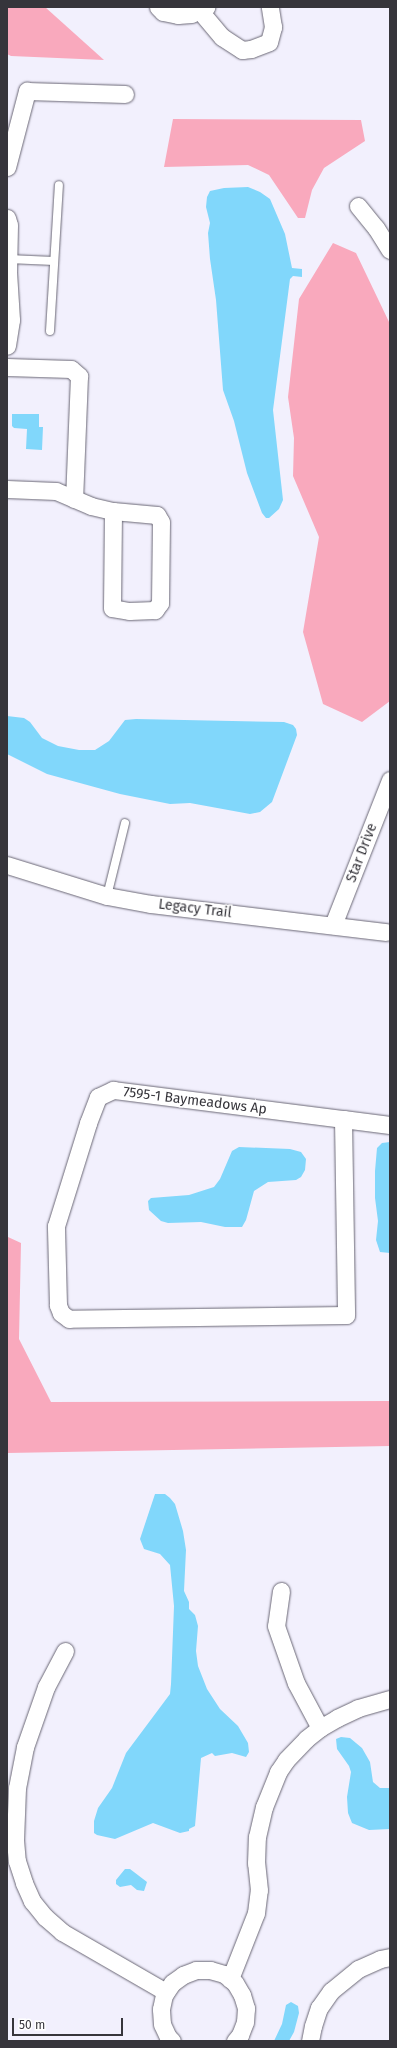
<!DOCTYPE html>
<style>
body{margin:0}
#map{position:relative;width:397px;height:2048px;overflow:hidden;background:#f2f0fd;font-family:"Fira Sans",sans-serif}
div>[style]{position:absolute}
.forest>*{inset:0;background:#f9a9bd}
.water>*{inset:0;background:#81d7fb}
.roads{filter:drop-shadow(0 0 1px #6a6775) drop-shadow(0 0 1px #6a6775)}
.service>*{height:8px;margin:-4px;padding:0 4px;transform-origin:4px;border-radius:4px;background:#fff}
.minor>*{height:17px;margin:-8.5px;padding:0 8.5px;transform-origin:8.5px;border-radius:8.5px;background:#fff}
span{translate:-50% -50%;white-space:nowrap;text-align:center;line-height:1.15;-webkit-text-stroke:3px #fff;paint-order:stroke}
.street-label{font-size:14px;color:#36353b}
.frame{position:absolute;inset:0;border:8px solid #36353b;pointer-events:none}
.scale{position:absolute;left:12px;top:2018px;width:111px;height:18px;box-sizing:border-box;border:2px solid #36353b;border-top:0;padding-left:5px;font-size:12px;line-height:14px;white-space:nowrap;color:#36353b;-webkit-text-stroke:3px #fff;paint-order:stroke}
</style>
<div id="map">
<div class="forest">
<i style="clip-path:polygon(7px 7px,45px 7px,104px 60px,11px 56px,7px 54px)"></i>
<i style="clip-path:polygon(173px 119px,361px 120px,365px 141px,324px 168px,312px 190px,305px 218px,298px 218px,269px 175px,248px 165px,164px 167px)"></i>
<i style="clip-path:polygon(333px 243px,356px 253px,390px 324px,390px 701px,362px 722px,323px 704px,303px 632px,319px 537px,293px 476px,294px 438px,288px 397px,299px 299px)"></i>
<i style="clip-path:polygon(8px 1237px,21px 1243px,19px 1339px,51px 1402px,390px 1401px,390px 1446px,7px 1453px)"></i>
</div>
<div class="water">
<i style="clip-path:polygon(248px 187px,260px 192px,270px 199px,285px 234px,292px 268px,302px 269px,302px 277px,293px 276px,290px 279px,273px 410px,283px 500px,279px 509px,269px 518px,266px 518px,262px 513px,247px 473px,234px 421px,223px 390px,216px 300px,210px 259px,208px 233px,210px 223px,206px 207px,207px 197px,210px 191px,224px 188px)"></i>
<i style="clip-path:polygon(12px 414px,39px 414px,39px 427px,43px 427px,42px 450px,26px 449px,27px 429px,14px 428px,12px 426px)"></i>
<i style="clip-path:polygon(7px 716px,24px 718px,30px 722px,42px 738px,58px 746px,79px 750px,95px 750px,109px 741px,125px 720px,136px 719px,284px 722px,293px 725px,296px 729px,297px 735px,272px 802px,260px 812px,250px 814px,190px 803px,170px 804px,120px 794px,47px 774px,7px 754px)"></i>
<i style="clip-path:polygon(390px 1142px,390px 1253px,380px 1252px,376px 1240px,378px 1221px,375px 1198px,375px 1171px,377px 1148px,382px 1143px)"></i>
<i style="clip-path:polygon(239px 1147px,290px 1149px,301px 1152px,306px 1159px,305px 1170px,301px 1177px,296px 1180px,268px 1182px,254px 1191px,246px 1220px,242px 1227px,225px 1227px,201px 1222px,168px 1223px,161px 1221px,149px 1210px,148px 1201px,151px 1198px,189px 1195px,214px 1187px,220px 1179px,232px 1151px)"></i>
<i style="clip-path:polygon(155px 1494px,165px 1494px,170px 1498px,175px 1504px,183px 1531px,186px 1550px,184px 1591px,189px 1602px,189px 1609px,195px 1615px,198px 1626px,196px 1651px,198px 1666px,207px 1689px,220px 1709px,238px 1726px,248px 1743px,249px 1752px,246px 1757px,232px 1753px,215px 1756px,212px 1753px,201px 1758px,195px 1826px,189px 1829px,189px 1831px,180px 1833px,153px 1823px,115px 1839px,97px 1835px,94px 1833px,94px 1821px,98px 1808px,112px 1788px,126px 1753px,170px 1694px,171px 1684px,174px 1606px,170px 1565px,160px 1554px,144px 1549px,140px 1539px)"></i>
<i style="clip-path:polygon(341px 1737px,350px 1738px,362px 1748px,370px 1762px,373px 1782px,380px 1788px,390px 1788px,390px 1829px,369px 1830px,352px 1823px,348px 1813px,347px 1797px,351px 1772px,349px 1766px,337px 1749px,336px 1739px)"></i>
<i style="clip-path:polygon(125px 1869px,130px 1869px,147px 1882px,144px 1891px,137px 1890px,131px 1885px,120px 1887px,116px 1884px,116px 1880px)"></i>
<i style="clip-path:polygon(291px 2002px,298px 2006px,299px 2013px,294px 2032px,289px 2041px,274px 2041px,282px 2024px,286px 2005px)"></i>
</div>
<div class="roads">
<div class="service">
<i style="left:8px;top:259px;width:46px;rotate:2.5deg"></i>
<i style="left:50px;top:331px;width:146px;rotate:-86.5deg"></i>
<i style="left:107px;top:896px;width:75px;rotate:-76.1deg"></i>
</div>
<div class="minor">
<i style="left:158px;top:7px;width:7px;rotate:45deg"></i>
<i style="left:163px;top:12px;width:15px;rotate:11deg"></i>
<i style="left:178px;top:15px;width:13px;rotate:-4deg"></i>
<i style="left:191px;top:14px;width:17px;rotate:-25deg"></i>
<i style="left:200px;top:11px;width:34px;rotate:50deg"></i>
<i style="left:222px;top:37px;width:24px;rotate:33deg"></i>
<i style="left:242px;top:50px;width:9px;rotate:-6deg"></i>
<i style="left:251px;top:49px;width:19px;rotate:-21deg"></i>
<i style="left:269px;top:42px;width:16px;rotate:-75deg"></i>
<i style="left:273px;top:27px;width:20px;rotate:-99deg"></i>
<i style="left:7px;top:167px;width:79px;rotate:-75.3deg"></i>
<i style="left:27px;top:91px;width:98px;rotate:1.8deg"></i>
<i style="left:358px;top:206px;width:28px;rotate:51deg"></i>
<i style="left:376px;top:228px;width:26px;rotate:58deg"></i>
<i style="left:7px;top:218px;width:7px;rotate:74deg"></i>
<i style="left:9px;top:225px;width:47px;rotate:91.2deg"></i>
<i style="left:8px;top:272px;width:48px;rotate:86.4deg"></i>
<i style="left:11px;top:320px;width:26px;rotate:99deg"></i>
<i style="left:7px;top:367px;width:64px;rotate:1.8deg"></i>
<i style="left:71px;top:369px;width:11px;rotate:41deg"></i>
<i style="left:79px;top:376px;width:123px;rotate:92.3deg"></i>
<i style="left:7px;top:489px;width:49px;rotate:2.3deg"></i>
<i style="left:56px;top:491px;width:38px;rotate:23deg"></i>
<i style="left:91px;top:506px;width:23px;rotate:13deg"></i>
<i style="left:113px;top:511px;width:44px;rotate:5.2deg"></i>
<i style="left:157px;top:515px;width:8px;rotate:60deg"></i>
<i style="left:161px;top:522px;width:81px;rotate:90.7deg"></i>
<i style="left:160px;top:603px;width:9px;rotate:126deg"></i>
<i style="left:155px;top:610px;width:26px;rotate:178deg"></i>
<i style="left:129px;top:611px;width:17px;rotate:-170deg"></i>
<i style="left:112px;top:608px;width:97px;rotate:-89.4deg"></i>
<i style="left:7px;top:865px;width:105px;rotate:17.2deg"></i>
<i style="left:107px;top:896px;width:45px;rotate:10.3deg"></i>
<i style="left:151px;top:904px;width:237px;rotate:6.8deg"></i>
<i style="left:333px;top:925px;width:156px;rotate:-68.5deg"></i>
<i style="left:113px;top:1090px;width:232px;rotate:7.2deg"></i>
<i style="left:343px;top:1119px;width:196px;rotate:89.1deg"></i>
<i style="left:346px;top:1315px;width:277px;rotate:179.2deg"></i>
<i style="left:69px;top:1319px;width:10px;rotate:-143deg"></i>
<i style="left:61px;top:1313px;width:9px;rotate:-111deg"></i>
<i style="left:58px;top:1305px;width:79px;rotate:-91.5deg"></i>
<i style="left:56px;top:1226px;width:108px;rotate:-72.7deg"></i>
<i style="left:88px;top:1123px;width:28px;rotate:-69deg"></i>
<i style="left:98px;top:1097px;width:17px;rotate:-25deg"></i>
<i style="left:343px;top:1119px;width:47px;rotate:7.3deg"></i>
<i style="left:281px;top:1591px;width:35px;rotate:98deg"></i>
<i style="left:276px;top:1626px;width:60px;rotate:70.7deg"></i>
<i style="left:296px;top:1683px;width:51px;rotate:61.9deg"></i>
<i style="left:65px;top:1651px;width:41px;rotate:117.8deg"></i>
<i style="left:46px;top:1687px;width:64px;rotate:109.3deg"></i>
<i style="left:25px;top:1747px;width:42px;rotate:101deg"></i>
<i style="left:17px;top:1788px;width:52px;rotate:92.2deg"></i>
<i style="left:15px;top:1840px;width:21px;rotate:85deg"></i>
<i style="left:17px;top:1861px;width:23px;rotate:72deg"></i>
<i style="left:24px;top:1883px;width:20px;rotate:66deg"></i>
<i style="left:32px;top:1901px;width:21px;rotate:51deg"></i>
<i style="left:45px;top:1917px;width:23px;rotate:41deg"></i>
<i style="left:62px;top:1932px;width:120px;rotate:30deg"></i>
<i style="left:230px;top:1979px;width:71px;rotate:-68.5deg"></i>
<i style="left:256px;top:1913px;width:23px;rotate:-83deg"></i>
<i style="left:259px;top:1890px;width:27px;rotate:-96deg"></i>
<i style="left:256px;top:1863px;width:26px;rotate:-88deg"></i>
<i style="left:257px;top:1837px;width:31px;rotate:-77deg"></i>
<i style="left:264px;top:1807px;width:38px;rotate:-68deg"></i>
<i style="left:278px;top:1772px;width:14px;rotate:-56deg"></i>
<i style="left:286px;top:1760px;width:29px;rotate:-46deg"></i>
<i style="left:306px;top:1739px;width:18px;rotate:-38deg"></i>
<i style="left:320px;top:1728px;width:20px;rotate:-30deg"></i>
<i style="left:337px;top:1718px;width:23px;rotate:-25deg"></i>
<i style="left:358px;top:1708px;width:33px;rotate:-16deg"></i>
<i style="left:172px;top:2041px;width:6px;rotate:-135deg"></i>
<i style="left:168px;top:2037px;width:14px;rotate:-115deg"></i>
<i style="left:162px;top:2024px;width:15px;rotate:-94deg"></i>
<i style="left:161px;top:2009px;width:14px;rotate:-78deg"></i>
<i style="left:164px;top:1995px;width:14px;rotate:-56deg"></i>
<i style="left:172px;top:1983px;width:14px;rotate:-36deg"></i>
<i style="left:183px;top:1975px;width:14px;rotate:-21deg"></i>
<i style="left:196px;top:1970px;width:14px"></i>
<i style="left:210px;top:1970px;width:15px;rotate:16deg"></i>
<i style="left:224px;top:1974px;width:14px;rotate:39deg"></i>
<i style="left:235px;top:1983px;width:14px;rotate:60deg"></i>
<i style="left:242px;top:1995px;width:14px;rotate:73deg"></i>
<i style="left:246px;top:2008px;width:14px;rotate:94deg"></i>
<i style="left:245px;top:2022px;width:14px;rotate:111deg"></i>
<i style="left:240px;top:2035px;width:8px;rotate:130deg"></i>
<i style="left:310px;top:2041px;width:15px;rotate:-79deg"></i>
<i style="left:313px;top:2026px;width:19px;rotate:-72deg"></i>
<i style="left:319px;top:2008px;width:21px;rotate:-55deg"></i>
<i style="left:331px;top:1991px;width:35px;rotate:-39deg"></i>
<i style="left:358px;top:1969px;width:24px;rotate:-24deg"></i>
<i style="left:380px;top:1959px;width:10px;rotate:-11deg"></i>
</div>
</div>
<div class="street-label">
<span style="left:362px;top:853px;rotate:-69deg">Star Drive</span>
<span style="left:195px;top:909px;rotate:7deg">Legacy Trail</span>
<span style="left:195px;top:1101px;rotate:7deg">7595-1 Baymeadows Ap</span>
</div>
<div class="frame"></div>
<div class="scale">50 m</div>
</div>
